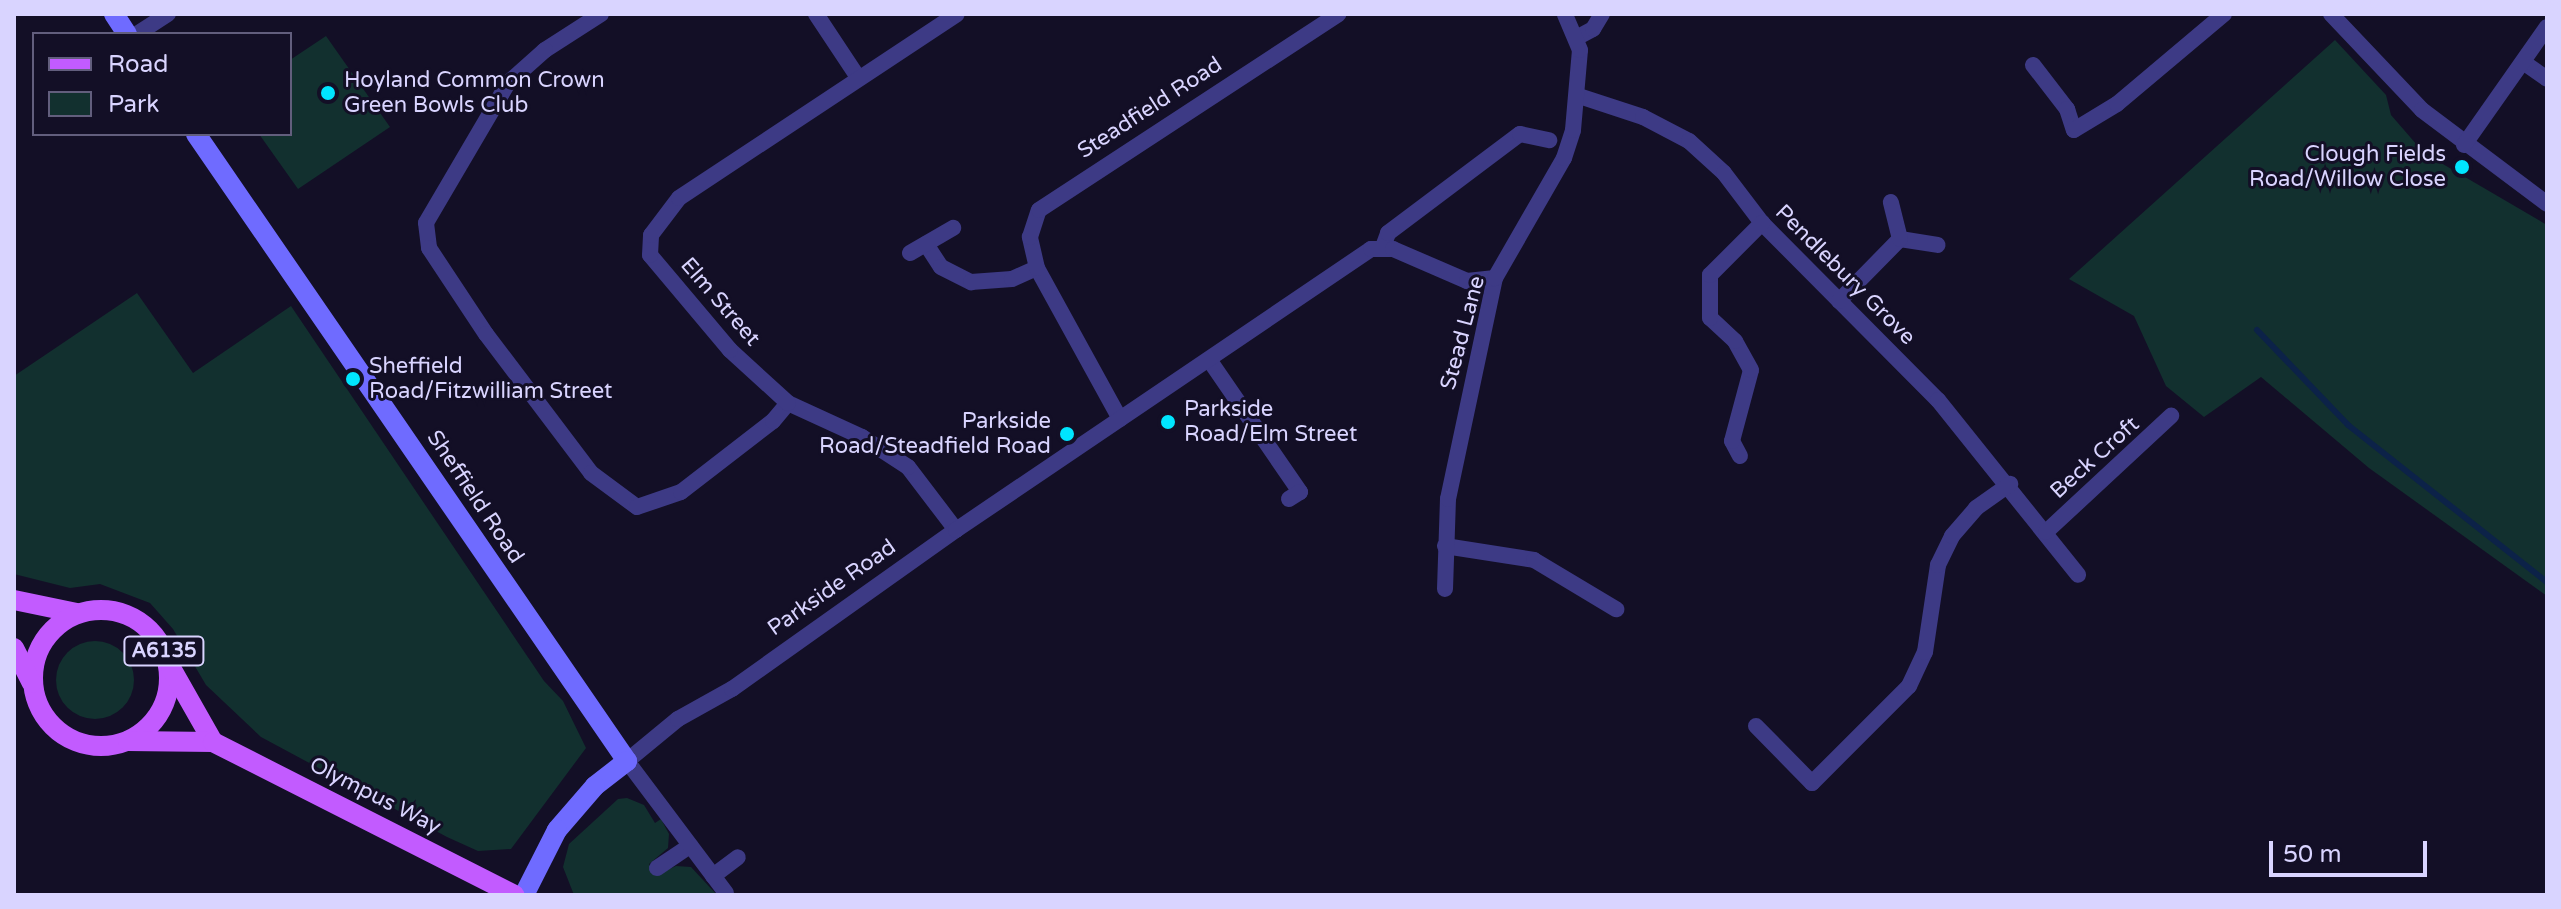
<!DOCTYPE html>
<style>
body{margin:0}
#map{position:relative;width:2561px;height:909px;overflow:hidden;background:#130f26;font-family:"Varela Round",sans-serif}
div>[style]{position:absolute}
.green>*{inset:0;background:#12302f}
.round{border-radius:50%}
.stream>*{height:6px;margin:-3px;padding:0 3px;transform-origin:3px;border-radius:3px;background:#0c2248}
.street>*{height:16px;margin:-8px;padding:0 8px;transform-origin:8px;border-radius:8px;background:#3d3a85}
.secondary>*{height:20px;margin:-10px;padding:0 10px;transform-origin:10px;border-radius:10px;background:#6f6bff}
.primary>*{height:20px;margin:-10px;padding:0 10px;transform-origin:10px;border-radius:10px;background:#c25bff}
.primary>.ring{margin:-10px;padding:0;box-sizing:content-box;background:none;border:20px solid #c25bff;border-radius:50%}
.dots>*{width:22px;height:22px;translate:-50% -50%;box-sizing:border-box;border:4px solid #130f26;border-radius:50%}
span{translate:-50% -50%;white-space:nowrap;text-align:center;line-height:1.15;-webkit-text-stroke:6px #130f26;paint-order:stroke}
.shield-label span{padding:2px 6px;background:#130f26;border:2px solid;border-radius:6px;-webkit-text-stroke-width:0}
.shield-label{font-size:20px;color:#d9d4ff;font-weight:700}
.poi-label{font-size:22px;color:#d9d4ff}
.left{translate:0 -50%;text-align:left}
.right{translate:-100% -50%;text-align:right}
.street-label{font-size:22px;color:#d9d4ff}
.frame{position:absolute;inset:0;border:16px solid #d9d4ff;pointer-events:none}
.legend{position:absolute;left:32px;top:32px;width:260px;height:104px;box-sizing:border-box;background:#130f26;border:2px solid #625e7d;margin:0;padding:10px 14px;list-style:none;font-size:24px;color:#d9d4ff}
.legend li{display:flex;align-items:center;gap:16px;height:40px}
.legend b{width:40px;border:2px solid #625e7d}
.scale{position:absolute;left:2269px;top:841px;width:158px;height:36px;box-sizing:border-box;border:4px solid #d9d4ff;border-top:0;padding-left:10px;font-size:24px;line-height:28px;white-space:nowrap;color:#d9d4ff;-webkit-text-stroke:6px #130f26;paint-order:stroke}
</style>
<div id="map">
<div class="green">
<i style="clip-path:polygon(326px 36px,390px 127px,298px 189px,259px 134px,290px 134px,290px 60px)"></i>
<i style="clip-path:polygon(2335px 40px,2386px 95px,2391px 115px,2424px 153px,2547px 225px,2547px 596px,2369px 468px,2261px 377px,2204px 417px,2166px 386px,2134px 316px,2069px 279px)"></i>
<i style="clip-path:polygon(137px 293px,193px 373px,291px 306px,544px 681px,563px 701px,586px 748px,511px 849px,478px 851px,447px 837px,261px 737px,206px 685px,173px 629px,150px 603px,100px 584px,70px 588px,14px 574px,14px 376px)"></i>
<i class="round" style="left:56px;top:641px;width:78px;height:78px"></i>
<i style="clip-path:polygon(627px 798px,644px 805px,655px 823px,661px 819px,669px 834px,668px 848px,649px 864px,656px 875px,676px 866px,691px 867px,717px 895px,574px 895px,563px 867px,569px 844px,618px 799px)"></i>
</div>
<div class="stream">
<i style="left:2257px;top:330px;width:132px;rotate:46.2deg"></i>
<i style="left:2348px;top:425px;width:253px;rotate:38.3deg"></i>
</div>
<div class="street">
<i style="left:601px;top:14px;width:67px;rotate:147.3deg"></i>
<i style="left:545px;top:50px;width:50px;rotate:138.3deg"></i>
<i style="left:508px;top:83px;width:162px;rotate:120.4deg"></i>
<i style="left:426px;top:223px;width:25px;rotate:83deg"></i>
<i style="left:429px;top:248px;width:103px;rotate:56.5deg"></i>
<i style="left:486px;top:334px;width:174px;rotate:52.9deg"></i>
<i style="left:591px;top:473px;width:57px;rotate:36.5deg"></i>
<i style="left:637px;top:507px;width:46px;rotate:-18.8deg"></i>
<i style="left:681px;top:492px;width:116px;rotate:-37.7deg"></i>
<i style="left:773px;top:421px;width:23px;rotate:-50deg"></i>
<i style="left:816px;top:14px;width:74px;rotate:56.5deg"></i>
<i style="left:2331px;top:14px;width:132px;rotate:46.5deg"></i>
<i style="left:2422px;top:110px;width:156px;rotate:36.9deg"></i>
<i style="left:137px;top:34px;width:37px;rotate:-33deg"></i>
<i style="left:1578px;top:37px;width:17px;rotate:-28deg"></i>
<i style="left:1593px;top:29px;width:17px;rotate:-59deg"></i>
<i style="left:2523px;top:62px;width:29px;rotate:35deg"></i>
<i style="left:2033px;top:65px;width:56px;rotate:52.3deg"></i>
<i style="left:2067px;top:109px;width:22px;rotate:72deg"></i>
<i style="left:2074px;top:130px;width:50px;rotate:-31.2deg"></i>
<i style="left:2117px;top:104px;width:140px;rotate:-40.1deg"></i>
<i style="left:1579px;top:96px;width:67px;rotate:18.2deg"></i>
<i style="left:1643px;top:117px;width:52px;rotate:27.6deg"></i>
<i style="left:1689px;top:141px;width:47px;rotate:42.4deg"></i>
<i style="left:1724px;top:173px;width:63px;rotate:52.8deg"></i>
<i style="left:1762px;top:223px;width:250px;rotate:45.2deg"></i>
<i style="left:1938px;top:400px;width:224px;rotate:51.3deg"></i>
<i style="left:2464px;top:145px;width:144px;rotate:-54.9deg"></i>
<i style="left:1900px;top:239px;width:38px;rotate:9deg"></i>
<i style="left:926px;top:244px;width:27px;rotate:57deg"></i>
<i style="left:941px;top:267px;width:34px;rotate:27deg"></i>
<i style="left:971px;top:282px;width:41px;rotate:-4.2deg"></i>
<i style="left:1012px;top:279px;width:27px;rotate:-24deg"></i>
<i style="left:1383px;top:247px;width:15px;rotate:-70deg"></i>
<i style="left:1388px;top:233px;width:165px;rotate:-36.9deg"></i>
<i style="left:1520px;top:134px;width:30px;rotate:12deg"></i>
<i style="left:910px;top:253px;width:50px;rotate:-30.2deg"></i>
<i style="left:1839px;top:301px;width:87px;rotate:-45.5deg"></i>
<i style="left:1900px;top:239px;width:38px;rotate:-104deg"></i>
<i style="left:1210px;top:361px;width:159px;rotate:55.5deg"></i>
<i style="left:1300px;top:492px;width:13px;rotate:148deg"></i>
<i style="left:1120px;top:419px;width:172px;rotate:-118.8deg"></i>
<i style="left:1037px;top:268px;width:32px;rotate:-103deg"></i>
<i style="left:1030px;top:237px;width:28px;rotate:-72deg"></i>
<i style="left:1039px;top:210px;width:358px;rotate:-33.2deg"></i>
<i style="left:1740px;top:456px;width:17px;rotate:-118deg"></i>
<i style="left:1732px;top:441px;width:73px;rotate:-75deg"></i>
<i style="left:1751px;top:370px;width:33px;rotate:-119deg"></i>
<i style="left:1735px;top:341px;width:34px;rotate:-137deg"></i>
<i style="left:1710px;top:318px;width:43px;rotate:-90deg"></i>
<i style="left:1710px;top:275px;width:74px;rotate:-45deg"></i>
<i style="left:956px;top:530px;width:79px;rotate:-127.3deg"></i>
<i style="left:908px;top:467px;width:55px;rotate:-146.9deg"></i>
<i style="left:862px;top:437px;width:81px;rotate:-155.3deg"></i>
<i style="left:788px;top:403px;width:79px;rotate:-137.6deg"></i>
<i style="left:730px;top:350px;width:124px;rotate:-130.1deg"></i>
<i style="left:650px;top:255px;width:20px;rotate:-87deg"></i>
<i style="left:651px;top:235px;width:46px;rotate:-52.9deg"></i>
<i style="left:679px;top:198px;width:333px;rotate:-33.5deg"></i>
<i style="left:2046px;top:532px;width:171px;rotate:-42.9deg"></i>
<i style="left:1445px;top:546px;width:90px;rotate:8.9deg"></i>
<i style="left:1534px;top:560px;width:96px;rotate:30.9deg"></i>
<i style="left:1445px;top:589px;width:90px;rotate:-88.1deg"></i>
<i style="left:1448px;top:499px;width:226px;rotate:-78deg"></i>
<i style="left:1756px;top:726px;width:80px;rotate:45.5deg"></i>
<i style="left:1812px;top:783px;width:137px;rotate:-45deg"></i>
<i style="left:1909px;top:686px;width:38px;rotate:-65deg"></i>
<i style="left:1925px;top:652px;width:88px;rotate:-81.5deg"></i>
<i style="left:1938px;top:565px;width:32px;rotate:-64deg"></i>
<i style="left:1952px;top:536px;width:37px;rotate:-49deg"></i>
<i style="left:1976px;top:508px;width:42px;rotate:-35.2deg"></i>
<i style="left:657px;top:868px;width:40px;rotate:-34deg"></i>
<i style="left:713px;top:876px;width:31px;rotate:-37deg"></i>
<i style="left:726px;top:893px;width:165px;rotate:-126.9deg"></i>
<i style="left:627px;top:761px;width:66px;rotate:-39.5deg"></i>
<i style="left:678px;top:719px;width:62px;rotate:-29.1deg"></i>
<i style="left:732px;top:689px;width:275px;rotate:-35.4deg"></i>
<i style="left:956px;top:530px;width:501px;rotate:-34.1deg"></i>
<i style="left:1371px;top:249px;width:22px"></i>
<i style="left:1393px;top:249px;width:81px;rotate:23.4deg"></i>
<i style="left:1467px;top:281px;width:28px;rotate:-6deg"></i>
<i style="left:1495px;top:278px;width:138px;rotate:-60.1deg"></i>
<i style="left:1564px;top:158px;width:29px;rotate:-72deg"></i>
<i style="left:1573px;top:130px;width:80px;rotate:-85deg"></i>
<i style="left:1580px;top:50px;width:39px;rotate:-113deg"></i>
</div>
<div class="secondary">
<i style="left:114px;top:14px;width:24px;rotate:57deg"></i>
<i style="left:196px;top:134px;width:761px;rotate:55.5deg"></i>
<i style="left:627px;top:761px;width:41px;rotate:142deg"></i>
<i style="left:595px;top:786px;width:58px;rotate:130.8deg"></i>
<i style="left:557px;top:830px;width:73px;rotate:116.9deg"></i>
</div>
<div class="primary">
<i style="left:14px;top:600px;width:64px;rotate:11.7deg"></i>
<i class="ring" style="left:33px;top:610px;width:116px;height:116px"></i>
<i style="left:14px;top:648px;width:39px;rotate:63deg"></i>
<i style="left:171px;top:668px;width:85px;rotate:60.4deg"></i>
<i style="left:128px;top:741px;width:85px;rotate:0.7deg"></i>
<i style="left:213px;top:742px;width:338px;rotate:26.9deg"></i>
</div>
<div class="dots">
<i style="left:328px;top:93px;background:#00e5ff"></i>
<i style="left:2462px;top:167px;background:#00e5ff"></i>
<i style="left:353px;top:379px;background:#00e5ff"></i>
<i style="left:1168px;top:422px;background:#00e5ff"></i>
<i style="left:1067px;top:434px;background:#00e5ff"></i>
</div>
<div class="shield-label">
<span style="left:164px;top:651px">A6135</span>
</div>
<div class="poi-label">
<span class="left" style="left:344px;top:93px">Hoyland Common Crown<br>Green Bowls Club</span>
<span class="right" style="left:2446px;top:167px">Clough Fields<br>Road/Willow Close</span>
<span class="left" style="left:369px;top:379px">Sheffield<br>Road/Fitzwilliam Street</span>
<span class="left" style="left:1184px;top:422px">Parkside<br>Road/Elm Street</span>
<span class="right" style="left:1051px;top:434px">Parkside<br>Road/Steadfield Road</span>
</div>
<div class="street-label">
<span style="left:1150px;top:108px;rotate:-33deg">Steadfield Road</span>
<span style="left:1845px;top:275px;rotate:45deg">Pendlebury Grove</span>
<span style="left:720px;top:302px;rotate:49deg">Elm Street</span>
<span style="left:1463px;top:333px;rotate:-75deg">Stead Lane</span>
<span style="left:2095px;top:458px;rotate:-42deg">Beck Croft</span>
<span style="left:475px;top:497px;rotate:56deg">Sheffield Road</span>
<span style="left:832px;top:588px;rotate:-35deg">Parkside Road</span>
<span style="left:375px;top:796px;rotate:27deg">Olympus Way</span>
</div>
<div class="frame"></div>
<ul class="legend">
<li><b style="height:10px;background:#c25bff"></b>Road</li>
<li><b style="height:22px;background:#12302f"></b>Park</li>
</ul>
<div class="scale">50 m</div>
</div>
